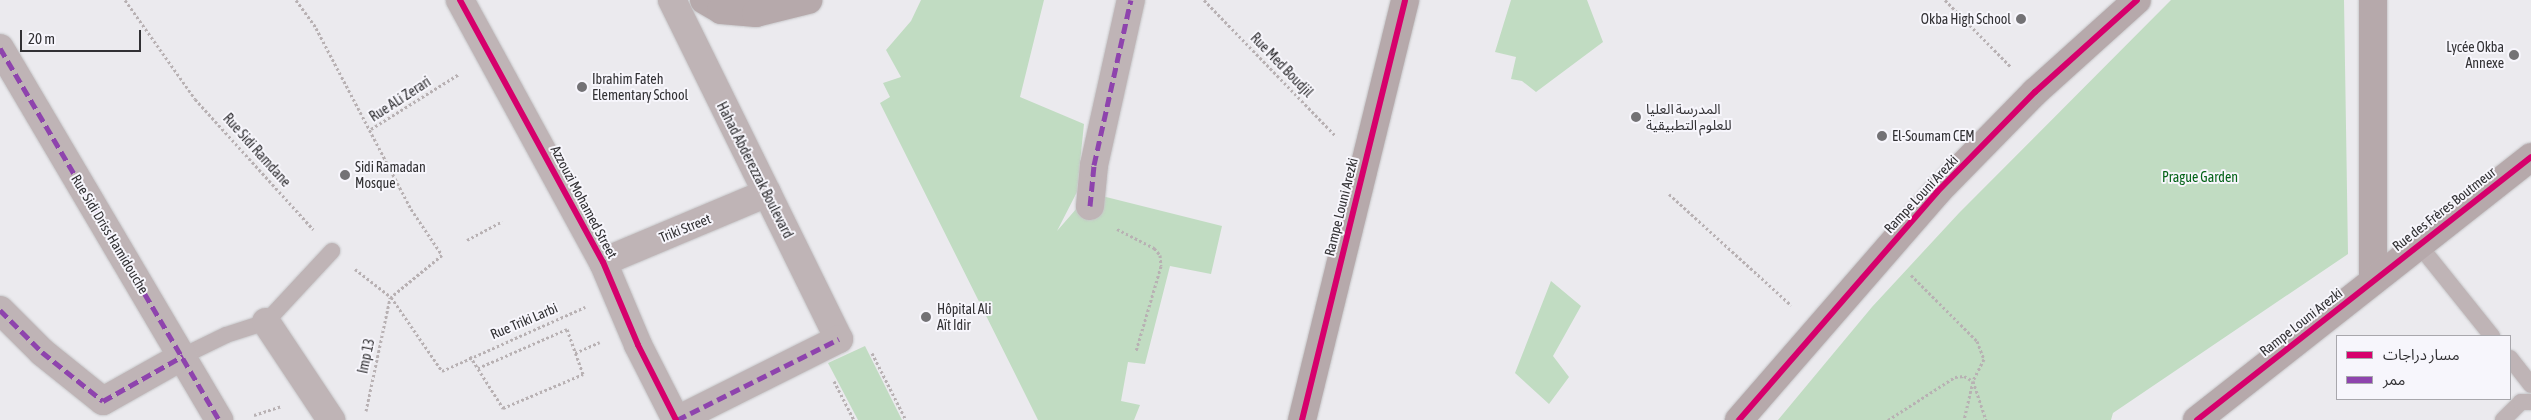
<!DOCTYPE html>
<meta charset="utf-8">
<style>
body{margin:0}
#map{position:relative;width:2531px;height:420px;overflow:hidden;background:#ebeaee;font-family:"Asap Condensed","Noto Sans Arabic",sans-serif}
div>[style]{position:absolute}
.green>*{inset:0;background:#c1dcc2}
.path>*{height:3px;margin-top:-1.5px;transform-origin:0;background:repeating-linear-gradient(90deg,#b8b1b3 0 2.5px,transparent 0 5px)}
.roads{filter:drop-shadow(0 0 1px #c6c6c8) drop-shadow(0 0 1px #c6c6c8)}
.lane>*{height:16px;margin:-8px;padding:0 8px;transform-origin:8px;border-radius:8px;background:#bfb4b6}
.street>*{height:28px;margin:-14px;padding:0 14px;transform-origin:14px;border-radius:14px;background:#bfb4b6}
.secondary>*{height:28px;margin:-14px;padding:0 14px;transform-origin:14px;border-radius:14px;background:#b6a9ab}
.quiet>*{height:5px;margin-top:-2.5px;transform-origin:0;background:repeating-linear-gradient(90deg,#8e44ad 0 10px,transparent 0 15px)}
.cycleway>*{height:6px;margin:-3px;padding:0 3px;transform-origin:3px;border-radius:3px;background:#d6006c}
.dots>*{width:14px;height:14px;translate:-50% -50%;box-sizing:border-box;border:2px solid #f7f6fc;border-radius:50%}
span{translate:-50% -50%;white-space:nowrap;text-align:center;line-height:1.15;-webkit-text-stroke:4px #f7f6fc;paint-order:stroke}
.poi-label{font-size:14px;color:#323134}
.right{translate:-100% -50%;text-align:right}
.left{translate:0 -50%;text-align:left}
.street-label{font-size:14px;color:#323134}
.park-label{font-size:14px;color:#066419}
.legend{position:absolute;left:2336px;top:335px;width:175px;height:65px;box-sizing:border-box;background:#f7f6fc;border:1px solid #a8a7ac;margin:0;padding:6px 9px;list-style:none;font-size:15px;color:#323134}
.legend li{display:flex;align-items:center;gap:10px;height:25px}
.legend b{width:25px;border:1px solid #a8a7ac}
.scale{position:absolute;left:20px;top:30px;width:121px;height:22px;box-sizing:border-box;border:2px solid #323134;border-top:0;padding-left:6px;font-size:15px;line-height:18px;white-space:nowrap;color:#323134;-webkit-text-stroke:4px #f7f6fc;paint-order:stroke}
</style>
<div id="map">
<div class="green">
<i style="clip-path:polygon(921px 0,1044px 0,1020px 97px,1084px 124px,1077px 192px,1057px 231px,1090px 193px,1222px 226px,1211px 274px,1170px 266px,1145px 364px,1128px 362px,1121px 401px,1140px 405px,1134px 420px,1038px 420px,880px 103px,890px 97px,883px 83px,901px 77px,886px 50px,911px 21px)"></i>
<i style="clip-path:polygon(1511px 0,1587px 0,1603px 42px,1536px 92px,1522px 81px,1511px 79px,1516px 57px,1495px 52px)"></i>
<i style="clip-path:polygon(2171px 0,2344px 0,2348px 254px,2113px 413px,2111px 420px,1778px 420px,1872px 307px,1959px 213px)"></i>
<i style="clip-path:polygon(1551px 281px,1581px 306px,1553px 356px,1569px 377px,1549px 404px,1515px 373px)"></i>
<i style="clip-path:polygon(865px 346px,902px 420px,858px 420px,828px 363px)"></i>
</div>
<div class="path">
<i style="left:125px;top:0;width:121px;rotate:54.7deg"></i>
<i style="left:195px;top:99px;width:176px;rotate:47.8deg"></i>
<i style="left:296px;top:0;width:34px;rotate:54deg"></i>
<i style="left:316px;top:28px;width:204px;rotate:62.3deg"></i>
<i style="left:411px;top:209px;width:55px;rotate:56deg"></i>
<i style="left:442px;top:255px;width:66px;rotate:140.5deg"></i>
<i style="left:1204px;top:0;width:190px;rotate:45.9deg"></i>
<i style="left:1945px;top:0;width:93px;rotate:45.4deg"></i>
<i style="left:371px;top:129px;width:104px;rotate:-32deg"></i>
<i style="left:1669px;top:194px;width:165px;rotate:42.3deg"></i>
<i style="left:1117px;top:229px;width:42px;rotate:27.2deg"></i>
<i style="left:1154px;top:248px;width:9px;rotate:49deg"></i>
<i style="left:1160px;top:255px;width:11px;rotate:85deg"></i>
<i style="left:1161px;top:266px;width:89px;rotate:106.4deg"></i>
<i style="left:467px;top:240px;width:40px;rotate:-28deg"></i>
<i style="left:355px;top:269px;width:46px;rotate:37.9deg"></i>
<i style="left:391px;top:297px;width:90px;rotate:55.4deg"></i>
<i style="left:442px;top:371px;width:157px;rotate:-24.1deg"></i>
<i style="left:1911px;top:275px;width:93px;rotate:45deg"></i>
<i style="left:1977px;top:341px;width:19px;rotate:69deg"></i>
<i style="left:1984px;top:359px;width:25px;rotate:117deg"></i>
<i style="left:1973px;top:381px;width:40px;rotate:103deg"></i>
<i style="left:575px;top:353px;width:27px;rotate:-24deg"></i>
<i style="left:872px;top:353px;width:75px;rotate:63.1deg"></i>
<i style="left:470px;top:356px;width:62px;rotate:57.6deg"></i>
<i style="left:503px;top:408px;width:87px;rotate:-23deg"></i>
<i style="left:583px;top:374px;width:48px;rotate:-109.6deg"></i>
<i style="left:567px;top:329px;width:97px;rotate:156.3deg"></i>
<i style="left:834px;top:381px;width:44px;rotate:62.9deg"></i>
<i style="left:366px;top:411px;width:116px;rotate:-78deg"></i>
<i style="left:254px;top:415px;width:28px;rotate:-18deg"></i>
<i style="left:1888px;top:420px;width:80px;rotate:-32.7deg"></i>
<i style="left:1955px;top:377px;width:9px;rotate:-6deg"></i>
<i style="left:1964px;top:376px;width:10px;rotate:29deg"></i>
<i style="left:1973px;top:381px;width:41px;rotate:71.6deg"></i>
</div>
<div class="roads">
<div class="lane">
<i style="left:2419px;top:245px;width:117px;rotate:51.3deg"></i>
<i style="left:183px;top:356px;width:48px;rotate:-26deg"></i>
<i style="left:226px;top:335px;width:42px;rotate:-18deg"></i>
<i style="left:266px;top:322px;width:97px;rotate:-47.1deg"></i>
<i style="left:2510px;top:358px;width:34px;rotate:52deg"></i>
<i style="left:2503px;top:420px;width:25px;rotate:-45deg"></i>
<i style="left:2521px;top:402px;width:10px"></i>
</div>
<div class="street">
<i style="left:460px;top:0;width:298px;rotate:61.4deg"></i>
<i style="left:603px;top:262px;width:90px;rotate:67.1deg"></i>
<i style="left:638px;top:345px;width:84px;rotate:63.1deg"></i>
<i style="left:672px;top:0;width:378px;rotate:63.8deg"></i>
<i style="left:839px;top:339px;width:181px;rotate:153.4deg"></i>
<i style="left:0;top:48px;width:432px;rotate:59.5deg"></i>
<i style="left:1090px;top:206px;width:41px;rotate:-84.4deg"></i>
<i style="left:1094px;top:165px;width:169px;rotate:-77.4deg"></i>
<i style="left:603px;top:262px;width:178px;rotate:-22.8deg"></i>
<i style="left:0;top:310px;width:59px;rotate:45deg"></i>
<i style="left:42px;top:352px;width:78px;rotate:38.8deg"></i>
<i style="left:103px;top:401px;width:92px;rotate:-29.4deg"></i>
<i style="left:266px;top:322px;width:118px;rotate:56.4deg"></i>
</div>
<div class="secondary">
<i style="left:704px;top:0;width:20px;rotate:30deg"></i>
<i style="left:721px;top:10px;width:35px;rotate:5deg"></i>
<i style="left:756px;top:13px;width:54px;rotate:-14deg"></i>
<i style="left:2373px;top:0;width:281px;rotate:90deg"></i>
<i style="left:1302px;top:420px;width:432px;rotate:-76.2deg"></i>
<i style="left:1739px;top:420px;width:302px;rotate:-49deg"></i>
<i style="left:1937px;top:192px;width:140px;rotate:-45.6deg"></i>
<i style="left:2035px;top:92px;width:137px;rotate:-42deg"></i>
<i style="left:2197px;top:420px;width:425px;rotate:-38.2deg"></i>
</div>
</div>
<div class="quiet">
<i style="left:0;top:48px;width:432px;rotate:59.5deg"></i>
<i style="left:1090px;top:206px;width:41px;rotate:-84.4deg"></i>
<i style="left:1094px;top:165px;width:169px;rotate:-77.4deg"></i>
<i style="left:0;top:310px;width:59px;rotate:45deg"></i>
<i style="left:42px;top:352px;width:78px;rotate:38.8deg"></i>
<i style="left:103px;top:401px;width:92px;rotate:-29.4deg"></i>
<i style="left:677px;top:420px;width:181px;rotate:-26.6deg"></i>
</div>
<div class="cycleway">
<i style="left:460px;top:0;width:298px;rotate:61.4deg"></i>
<i style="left:603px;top:262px;width:90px;rotate:67.1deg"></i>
<i style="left:638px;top:345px;width:84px;rotate:63.1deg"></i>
<i style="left:1302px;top:420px;width:432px;rotate:-76.2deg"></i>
<i style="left:1739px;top:420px;width:302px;rotate:-49deg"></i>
<i style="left:1937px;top:192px;width:140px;rotate:-45.6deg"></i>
<i style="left:2035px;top:92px;width:137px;rotate:-42deg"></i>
<i style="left:2197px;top:420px;width:425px;rotate:-38.2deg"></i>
</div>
<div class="dots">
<i style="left:2021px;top:19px;background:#737275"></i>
<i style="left:2514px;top:55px;background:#737275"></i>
<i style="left:582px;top:87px;background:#737275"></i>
<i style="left:1636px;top:117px;background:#737275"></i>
<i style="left:1882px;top:136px;background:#737275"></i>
<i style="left:345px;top:175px;background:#737275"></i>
<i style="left:926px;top:317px;background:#737275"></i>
</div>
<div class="poi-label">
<span class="right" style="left:2011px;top:19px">Okba High School</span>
<span class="right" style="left:2504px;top:55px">Lycée Okba<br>Annexe</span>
<span class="left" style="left:592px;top:87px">Ibrahim Fateh<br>Elementary School</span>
<span class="left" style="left:1646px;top:117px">المدرسة العليا<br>للعلوم التطبيقية</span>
<span class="left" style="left:1892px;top:136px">El-Soumam CEM</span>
<span class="left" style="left:355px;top:175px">Sidi Ramadan<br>Mosque</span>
<span class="left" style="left:937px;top:317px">Hôpital Ali<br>Aït Idir</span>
</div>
<div class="street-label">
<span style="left:1282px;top:65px;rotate:46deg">Rue Med Boudjil</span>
<span style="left:400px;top:99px;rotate:-33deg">Rue ALi Zerari</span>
<span style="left:257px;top:150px;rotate:48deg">Rue Sidi Ramdane</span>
<span style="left:755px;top:170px;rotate:63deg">Hahad Abderezzak Boulevard</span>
<span style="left:1921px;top:194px;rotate:-47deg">Rampe Louni Arezki</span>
<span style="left:584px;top:202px;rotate:62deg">Azzouzi Mohamed Street</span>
<span style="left:1341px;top:207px;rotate:-76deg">Rampe Louni Arezki</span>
<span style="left:2444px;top:209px;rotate:-38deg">Rue des Frères Boutmeur</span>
<span style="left:685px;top:228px;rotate:-22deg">Triki Street</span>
<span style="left:110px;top:234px;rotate:59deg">Rue Sidi Driss Hamidouche</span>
<span style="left:524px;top:321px;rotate:-23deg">Rue Triki Larbi</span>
<span style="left:2301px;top:322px;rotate:-38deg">Rampe Louni Arezki</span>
<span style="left:366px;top:356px;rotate:-78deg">Imp 13</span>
</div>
<div class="park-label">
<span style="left:2200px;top:177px">Prague Garden</span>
</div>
<ul class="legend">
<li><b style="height:6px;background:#d6006c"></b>مسار دراجات</li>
<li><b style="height:6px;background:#8e44ad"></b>ممر</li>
</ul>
<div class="scale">20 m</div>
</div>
